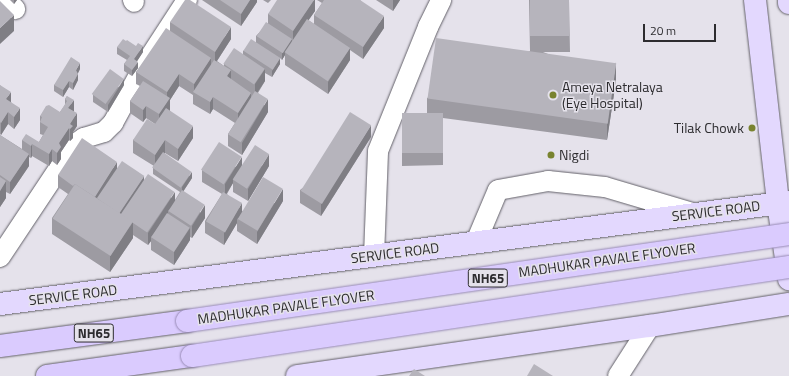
<!DOCTYPE html>
<style>
body{margin:0}
#map{position:relative;width:789px;height:376px;overflow:hidden;background:#e5e2eb;font-family:"Titillium Web",sans-serif}
div>[style]{position:absolute}
.roads{filter:drop-shadow(0 0 1px #636169) drop-shadow(0 0 1px #636169)}
.minor>*{height:20px;margin:-10px;padding:0 10px;transform-origin:10px;border-radius:10px;background:#fff}
.primary>*{height:22px;margin:-11px;padding:0 11px;transform-origin:11px;border-radius:11px;background:#e3d8fe}
.trunk>*{height:22px;margin:-11px;padding:0 11px;transform-origin:11px;border-radius:11px;background:#dacbfe}
.bridges{filter:drop-shadow(0 0 1px #988bb6) drop-shadow(0 0 1px #988bb6)}
.trunk-bridge>*{height:22px;margin:-11px;padding:0 11px;transform-origin:11px;border-radius:11px;background:#dacbfe}
.wall>*{inset:0;background:#9d9ba2}
.shaded-wall>*{inset:0;background:#7f7e84}
.building>*{inset:0;background:#b6b4bc;transform-origin:0 0}
.dots>*{width:11px;height:11px;translate:-50% -50%;box-sizing:border-box;border:2px solid #e5e2eb;border-radius:50%}
span{translate:-50% -50%;white-space:nowrap;text-align:center;line-height:1.15;-webkit-text-stroke:3px #e5e2eb;paint-order:stroke}
.shield-label span{padding:1px 3px;background:#e5e2eb;border:1px solid;border-radius:3px;-webkit-text-stroke-width:0}
.shield-label{font-size:13px;color:#2d2c2f;font-weight:700}
.poi-label{font-size:14px;color:#2d2c2f}
.left{translate:0 -50%;text-align:left}
.right{translate:-100% -50%;text-align:right}
.street-label{font-size:14px;color:#2d2c2f}
.scale{position:absolute;left:643px;top:24px;width:73px;height:18px;box-sizing:border-box;border:2px solid #2d2c2f;border-top:0;padding-left:5px;font-size:12px;line-height:14px;white-space:nowrap;color:#2d2c2f;-webkit-text-stroke:3px #e5e2eb;paint-order:stroke}
</style>
<div id="map">
<div class="roads">
<div class="minor">
<i style="left:6px;top:0;width:13px;rotate:45deg"></i>
<i style="left:133px;top:0;width:2px;rotate:63deg"></i>
<i style="left:476px;top:242px;width:56px;rotate:-67.1deg"></i>
<i style="left:498px;top:190px;width:51px;rotate:-10.2deg"></i>
<i style="left:548px;top:181px;width:57px;rotate:6deg"></i>
<i style="left:605px;top:187px;width:95px;rotate:16.5deg"></i>
<i style="left:374px;top:256px;width:105px;rotate:-87.8deg"></i>
<i style="left:378px;top:151px;width:134px;rotate:-68deg"></i>
<i style="left:428px;top:27px;width:30px;rotate:-64deg"></i>
<i style="left:0;top:257px;width:136px;rotate:-56.4deg"></i>
<i style="left:75px;top:144px;width:11px;rotate:-34deg"></i>
<i style="left:84px;top:138px;width:21px;rotate:-17deg"></i>
<i style="left:104px;top:132px;width:13px;rotate:-45deg"></i>
<i style="left:113px;top:123px;width:65px;rotate:-61.5deg"></i>
<i style="left:144px;top:66px;width:79px;rotate:-56.9deg"></i>
<i style="left:618px;top:376px;width:59px;rotate:-57.4deg"></i>
</div>
<div class="primary">
<i style="left:755px;top:0;width:204px;rotate:83.5deg"></i>
<i style="left:778px;top:203px;width:77px;rotate:81.8deg"></i>
<i style="left:789px;top:0;width:3px;rotate:90deg"></i>
<i style="left:0;top:304px;width:796px;rotate:-7.37deg"></i>
<i style="left:297px;top:376px;width:357px;rotate:-8.1deg"></i>
<i style="left:650px;top:326px;width:141px;rotate:-9deg"></i>
</div>
<div class="trunk">
<i style="left:0;top:346px;width:189px;rotate:-7.6deg"></i>
<i style="left:47px;top:376px;width:146px;rotate:-7.9deg"></i>
</div>
</div>
<div class="bridges">
<div class="trunk-bridge">
<i style="left:187px;top:321px;width:608px;rotate:-8.22deg"></i>
<i style="left:192px;top:356px;width:604px;rotate:-8.48deg"></i>
</div>
</div>
<div class="wall">
<i style="clip-path:polygon(10px 0,17px 0,14px 4px)"></i>
<i style="clip-path:polygon(202px 0,257px 0,257px 2px,241px 26px)"></i>
<i style="clip-path:polygon(263px 0,271px 0,268px 3px)"></i>
<i style="clip-path:polygon(315px 0,315px 11px,308px 20px,314px 24px,314px 15px,322px 3px,317px 0,360px 0,384px 28px,363px 59px,350px 50px,350px 60px,328px 94px,285px 65px,285px 55px,282px 60px,280px 58px,280px 64px,272px 77px,265px 73px,265px 81px,258px 93px,268px 112px,242px 155px,228px 146px,228px 134px,235px 123px,213px 109px,210px 114px,193px 104px,193px 95px,179px 86px,170px 100px,170px 111px,193px 138px,178px 161px,165px 153px,164px 153px,192px 178px,183px 192px,205px 218px,192px 238px,190px 237px,190px 240px,174px 265px,151px 250px,151px 241px,148px 245px,133px 235px,133px 238px,110px 272px,52px 234px,52px 218px,68px 194px,58px 187px,58px 175px,117px 168px,144px 181px,175px 200px,180px 192px,153px 174px,153px 168px,154px 166px,133px 153px,133px 140px,155px 124px,146px 118px,143px 122px,130px 113px,130px 101px,140px 86px,136px 84px,136px 72px,170px 31px,170px 22px,231px 39px,217px 61px,224px 66px,224px 64px,243px 54px,243px 51px,256px 42px,256px 36px,268px 23px,268px 14px)"></i>
<i style="clip-path:polygon(376px 0,400px 0,393px 11px)"></i>
<i style="clip-path:polygon(529px 0,569px 0,570px 52px,543px 52px,616px 81px,607px 140px,443px 118px,443px 165px,402px 166px,402px 114px,427px 113px,427px 98px,530px 51px)"></i>
<i style="clip-path:polygon(117px 47px,143px 52px,137px 61px,138px 68px,132px 76px,124px 71px,124px 64px,127px 60px,117px 54px)"></i>
<i style="clip-path:polygon(80px 69px,78px 73px,78px 80px,73px 90px,69px 87px,63px 97px,54px 91px,54px 85px)"></i>
<i style="clip-path:polygon(0 85px,11px 102px,20px 120px,14px 129px,8px 124px,1px 135px,0 134px)"></i>
<i style="clip-path:polygon(124px 85px,108px 112px,93px 102px,93px 95px)"></i>
<i style="clip-path:polygon(67px 96px,74px 112px,77px 126px,73px 132px,73px 138px,70px 141px,69px 140px,61px 152px,61px 159px,57px 165px,52px 161px,49px 166px,32px 156px,31px 158px,29px 157px,29px 166px,10px 194px,6px 192px,6px 198px,0 207px,0 135px,22px 149px,22px 140px,39px 142px,43px 135px,40px 134px,40px 116px,60px 112px,65px 105px,65px 99px)"></i>
<i style="clip-path:polygon(371px 137px,321px 216px,300px 203px,300px 190px)"></i>
<i style="clip-path:polygon(242px 166px,269px 166px,248px 201px,233px 192px,233px 183px,227px 194px,242px 211px,283px 201px,257px 244px,237px 231px,237px 223px,224px 245px,205px 233px,205px 221px,222px 194px,202px 182px,202px 170px)"></i>
</div>
<div class="shaded-wall">
<i style="clip-path:polygon(14px 0,17px 0,14px 4px)"></i>
<i style="clip-path:polygon(250px 0,257px 0,257px 2px,241px 26px,241px 14px)"></i>
<i style="clip-path:polygon(314px 0,315px 0,315px 11px,293px 43px,293px 31px)"></i>
<i style="clip-path:polygon(393px 0,400px 0,393px 11px)"></i>
<i style="clip-path:polygon(14px 15px,14px 31px,0 44px,0 28px)"></i>
<i style="clip-path:polygon(384px 16px,384px 28px,363px 59px,363px 47px)"></i>
<i style="clip-path:polygon(231px 27px,231px 39px,215px 64px,215px 52px)"></i>
<i style="clip-path:polygon(292px 39px,292px 46px,285px 53px,285px 55px,282px 60px,282px 53px)"></i>
<i style="clip-path:polygon(143px 46px,143px 52px,134px 66px,134px 59px)"></i>
<i style="clip-path:polygon(350px 48px,350px 60px,328px 94px,328px 82px)"></i>
<i style="clip-path:polygon(211px 58px,211px 70px,194px 92px,194px 84px)"></i>
<i style="clip-path:polygon(280px 58px,280px 64px,272px 77px,272px 71px)"></i>
<i style="clip-path:polygon(138px 62px,138px 68px,132px 76px,132px 70px)"></i>
<i style="clip-path:polygon(616px 62px,616px 81px,607px 140px,607px 122px)"></i>
<i style="clip-path:polygon(80px 63px,80px 69px,76px 77px,76px 70px)"></i>
<i style="clip-path:polygon(265px 69px,265px 81px,255px 96px,255px 84px)"></i>
<i style="clip-path:polygon(231px 70px,231px 82px,227px 76px)"></i>
<i style="clip-path:polygon(78px 74px,78px 80px,73px 90px,73px 83px)"></i>
<i style="clip-path:polygon(179px 74px,179px 86px,170px 100px,170px 111px,159px 126px,159px 114px,167px 102px,167px 92px)"></i>
<i style="clip-path:polygon(124px 79px,124px 85px,108px 112px,108px 105px)"></i>
<i style="clip-path:polygon(69px 81px,69px 87px,63px 97px,63px 90px)"></i>
<i style="clip-path:polygon(11px 92px,11px 104px,6px 99px)"></i>
<i style="clip-path:polygon(251px 93px,251px 105px,238px 125px,238px 113px)"></i>
<i style="clip-path:polygon(213px 97px,213px 109px,210px 114px,210px 102px)"></i>
<i style="clip-path:polygon(268px 99px,268px 112px,242px 155px,242px 143px)"></i>
<i style="clip-path:polygon(74px 100px,74px 112px,68px 108px)"></i>
<i style="clip-path:polygon(146px 106px,146px 118px,143px 122px,143px 110px)"></i>
<i style="clip-path:polygon(20px 108px,20px 120px,14px 129px,14px 117px)"></i>
<i style="clip-path:polygon(8px 112px,8px 124px,1px 135px,1px 123px)"></i>
<i style="clip-path:polygon(77px 113px,77px 126px,73px 132px,73px 138px,70px 141px,70px 124px)"></i>
<i style="clip-path:polygon(371px 125px,371px 137px,321px 216px,321px 204px)"></i>
<i style="clip-path:polygon(193px 126px,193px 138px,178px 161px,178px 149px)"></i>
<i style="clip-path:polygon(69px 128px,69px 140px,61px 152px,61px 159px,57px 165px,57px 153px,59px 143px)"></i>
<i style="clip-path:polygon(165px 140px,165px 153px,155px 167px,155px 155px)"></i>
<i style="clip-path:polygon(32px 144px,32px 156px,31px 158px,31px 146px)"></i>
<i style="clip-path:polygon(52px 149px,52px 161px,49px 166px,49px 154px)"></i>
<i style="clip-path:polygon(29px 154px,29px 166px,10px 194px,10px 182px)"></i>
<i style="clip-path:polygon(269px 154px,269px 166px,248px 201px,248px 189px)"></i>
<i style="clip-path:polygon(242px 157px,242px 169px,233px 180px,233px 183px,225px 196px,225px 184px)"></i>
<i style="clip-path:polygon(117px 162px,117px 174px,99px 202px,93px 199px)"></i>
<i style="clip-path:polygon(192px 172px,192px 178px,182px 193px,182px 187px)"></i>
<i style="clip-path:polygon(144px 176px,144px 188px,125px 217px,118px 215px)"></i>
<i style="clip-path:polygon(6px 181px,6px 198px,0 207px,0 191px)"></i>
<i style="clip-path:polygon(283px 189px,283px 201px,257px 244px,257px 232px)"></i>
<i style="clip-path:polygon(175px 192px,175px 204px,168px 211px,168px 215px,151px 237px,151px 241px,148px 245px,148px 233px)"></i>
<i style="clip-path:polygon(242px 203px,242px 216px,237px 219px,237px 223px,224px 245px,224px 233px)"></i>
<i style="clip-path:polygon(205px 205px,205px 218px,192px 238px,192px 226px)"></i>
<i style="clip-path:polygon(133px 222px,133px 238px,110px 272px,110px 256px)"></i>
<i style="clip-path:polygon(190px 228px,190px 240px,174px 265px,174px 252px)"></i>
</div>
<div class="building">
<i style="clip-path:polygon(185px 0,190px 0,231px 27px,215px 52px,170px 22px)"></i>
<i style="clip-path:polygon(220px 0,250px 0,241px 14px)"></i>
<i style="clip-path:polygon(277px 0,314px 0,293px 31px,268px 14px)"></i>
<i style="clip-path:polygon(324px 0,360px 0,384px 16px,363px 47px,314px 15px)"></i>
<i style="left:530px;top:0;width:39px;height:36px"></i>
<i style="clip-path:polygon(0 1px,14px 15px,0 28px)"></i>
<i style="left:307px;top:19px;width:52px;height:40px;rotate:34deg"></i>
<i style="left:266px;top:22px;width:31px;height:17px;rotate:33deg"></i>
<i style="clip-path:polygon(166px 28px,211px 58px,194px 84px,179px 74px,167px 92px,136px 72px)"></i>
<i style="left:436px;top:38px;width:182px;height:61px;rotate:8deg"></i>
<i style="clip-path:polygon(123px 39px,126px 41px,127px 40px,136px 46px,138px 43px,143px 46px,134px 59px,138px 62px,132px 70px,124px 64px,130px 56px,117px 47px)"></i>
<i style="left:251px;top:39px;width:35px;height:14px;rotate:33deg"></i>
<i style="left:234px;top:48px;width:37px;height:19px;rotate:34deg"></i>
<i style="clip-path:polygon(71px 57px,80px 63px,76px 70px,78px 74px,73px 83px,69px 81px,63px 90px,54px 85px)"></i>
<i style="clip-path:polygon(214px 60px,231px 70px,227px 76px,251px 93px,238px 113px,213px 97px,210px 102px,193px 92px)"></i>
<i style="left:110px;top:69px;width:17px;height:31px;rotate:36deg"></i>
<i style="clip-path:polygon(143px 81px,170px 98px,159px 114px,146px 106px,143px 110px,130px 101px)"></i>
<i style="clip-path:polygon(0 85px,11px 92px,6px 99px,20px 108px,14px 117px,8px 112px,1px 123px,0 122px)"></i>
<i style="left:255px;top:91px;width:15px;height:51px;rotate:32deg"></i>
<i style="clip-path:polygon(67px 96px,74px 100px,68px 108px,77px 113px,70px 124px,73px 126px,70px 129px,69px 128px,59px 143px,61px 147px,57px 153px,52px 149px,49px 154px,32px 144px,31px 146px,22px 140px,26px 134px,39px 142px,48px 127px,40px 122px,42px 117px,40px 116px,46px 106px,49px 105px,60px 112px,67px 101px,65px 99px)"></i>
<i style="clip-path:polygon(166px 108px,193px 126px,178px 149px,165px 140px,155px 155px,133px 140px,147px 119px,155px 124px)"></i>
<i style="left:350px;top:112px;width:25px;height:93px;rotate:32deg"></i>
<i style="left:443px;top:113px;width:40px;height:41px;rotate:90deg"></i>
<i style="clip-path:polygon(0 135px,29px 154px,10px 182px,0 175px)"></i>
<i style="clip-path:polygon(82px 138px,117px 162px,95px 197px,75px 184px,73px 186px,58px 175px)"></i>
<i style="left:219px;top:142px;width:27px;height:33px;rotate:33deg"></i>
<i style="left:255px;top:145px;width:17px;height:41px;rotate:33deg"></i>
<i style="left:163px;top:152px;width:35px;height:19px;rotate:35deg"></i>
<i style="left:122px;top:161px;width:27px;height:45px;rotate:34deg"></i>
<i style="left:148px;top:174px;width:32px;height:49px;rotate:34deg"></i>
<i style="clip-path:polygon(0 177px,6px 181px,0 191px)"></i>
<i style="left:263px;top:177px;width:23px;height:49px;rotate:31deg"></i>
<i style="left:75px;top:184px;width:69px;height:41px;rotate:33deg"></i>
<i style="left:182px;top:190px;width:27px;height:25px;rotate:33deg"></i>
<i style="left:223px;top:192px;width:22px;height:34px;rotate:30deg"></i>
<i style="left:167px;top:213px;width:27px;height:29px;rotate:33deg"></i>
<i style="clip-path:polygon(534px 364px,553px 376px,527px 376px)"></i>
<i style="clip-path:polygon(414px 369px,425px 376px,409px 376px)"></i>
</div>
<div class="dots">
<i style="left:553px;top:95px;background:#79832f"></i>
<i style="left:752px;top:128px;background:#79832f"></i>
<i style="left:551px;top:155px;background:#79832f"></i>
</div>
<div class="shield-label">
<span style="left:488px;top:278px">NH65</span>
<span style="left:94px;top:333px">NH65</span>
</div>
<div class="poi-label">
<span class="left" style="left:562px;top:95px">Ameya Netralaya<br>(Eye Hospital)</span>
<span class="right" style="left:744px;top:128px">Tilak Chowk</span>
<span class="left" style="left:559px;top:155px">Nigdi</span>
</div>
<div class="street-label">
<span style="left:716px;top:211px;rotate:-7deg">SERVICE ROAD</span>
<span style="left:395px;top:253px;rotate:-7deg">SERVICE ROAD</span>
<span style="left:607px;top:260px;rotate:-8deg">MADHUKAR PAVALE FLYOVER</span>
<span style="left:73px;top:295px;rotate:-7deg">SERVICE ROAD</span>
<span style="left:286px;top:307px;rotate:-8deg">MADHUKAR PAVALE FLYOVER</span>
</div>
<div class="scale">20 m</div>
</div>
